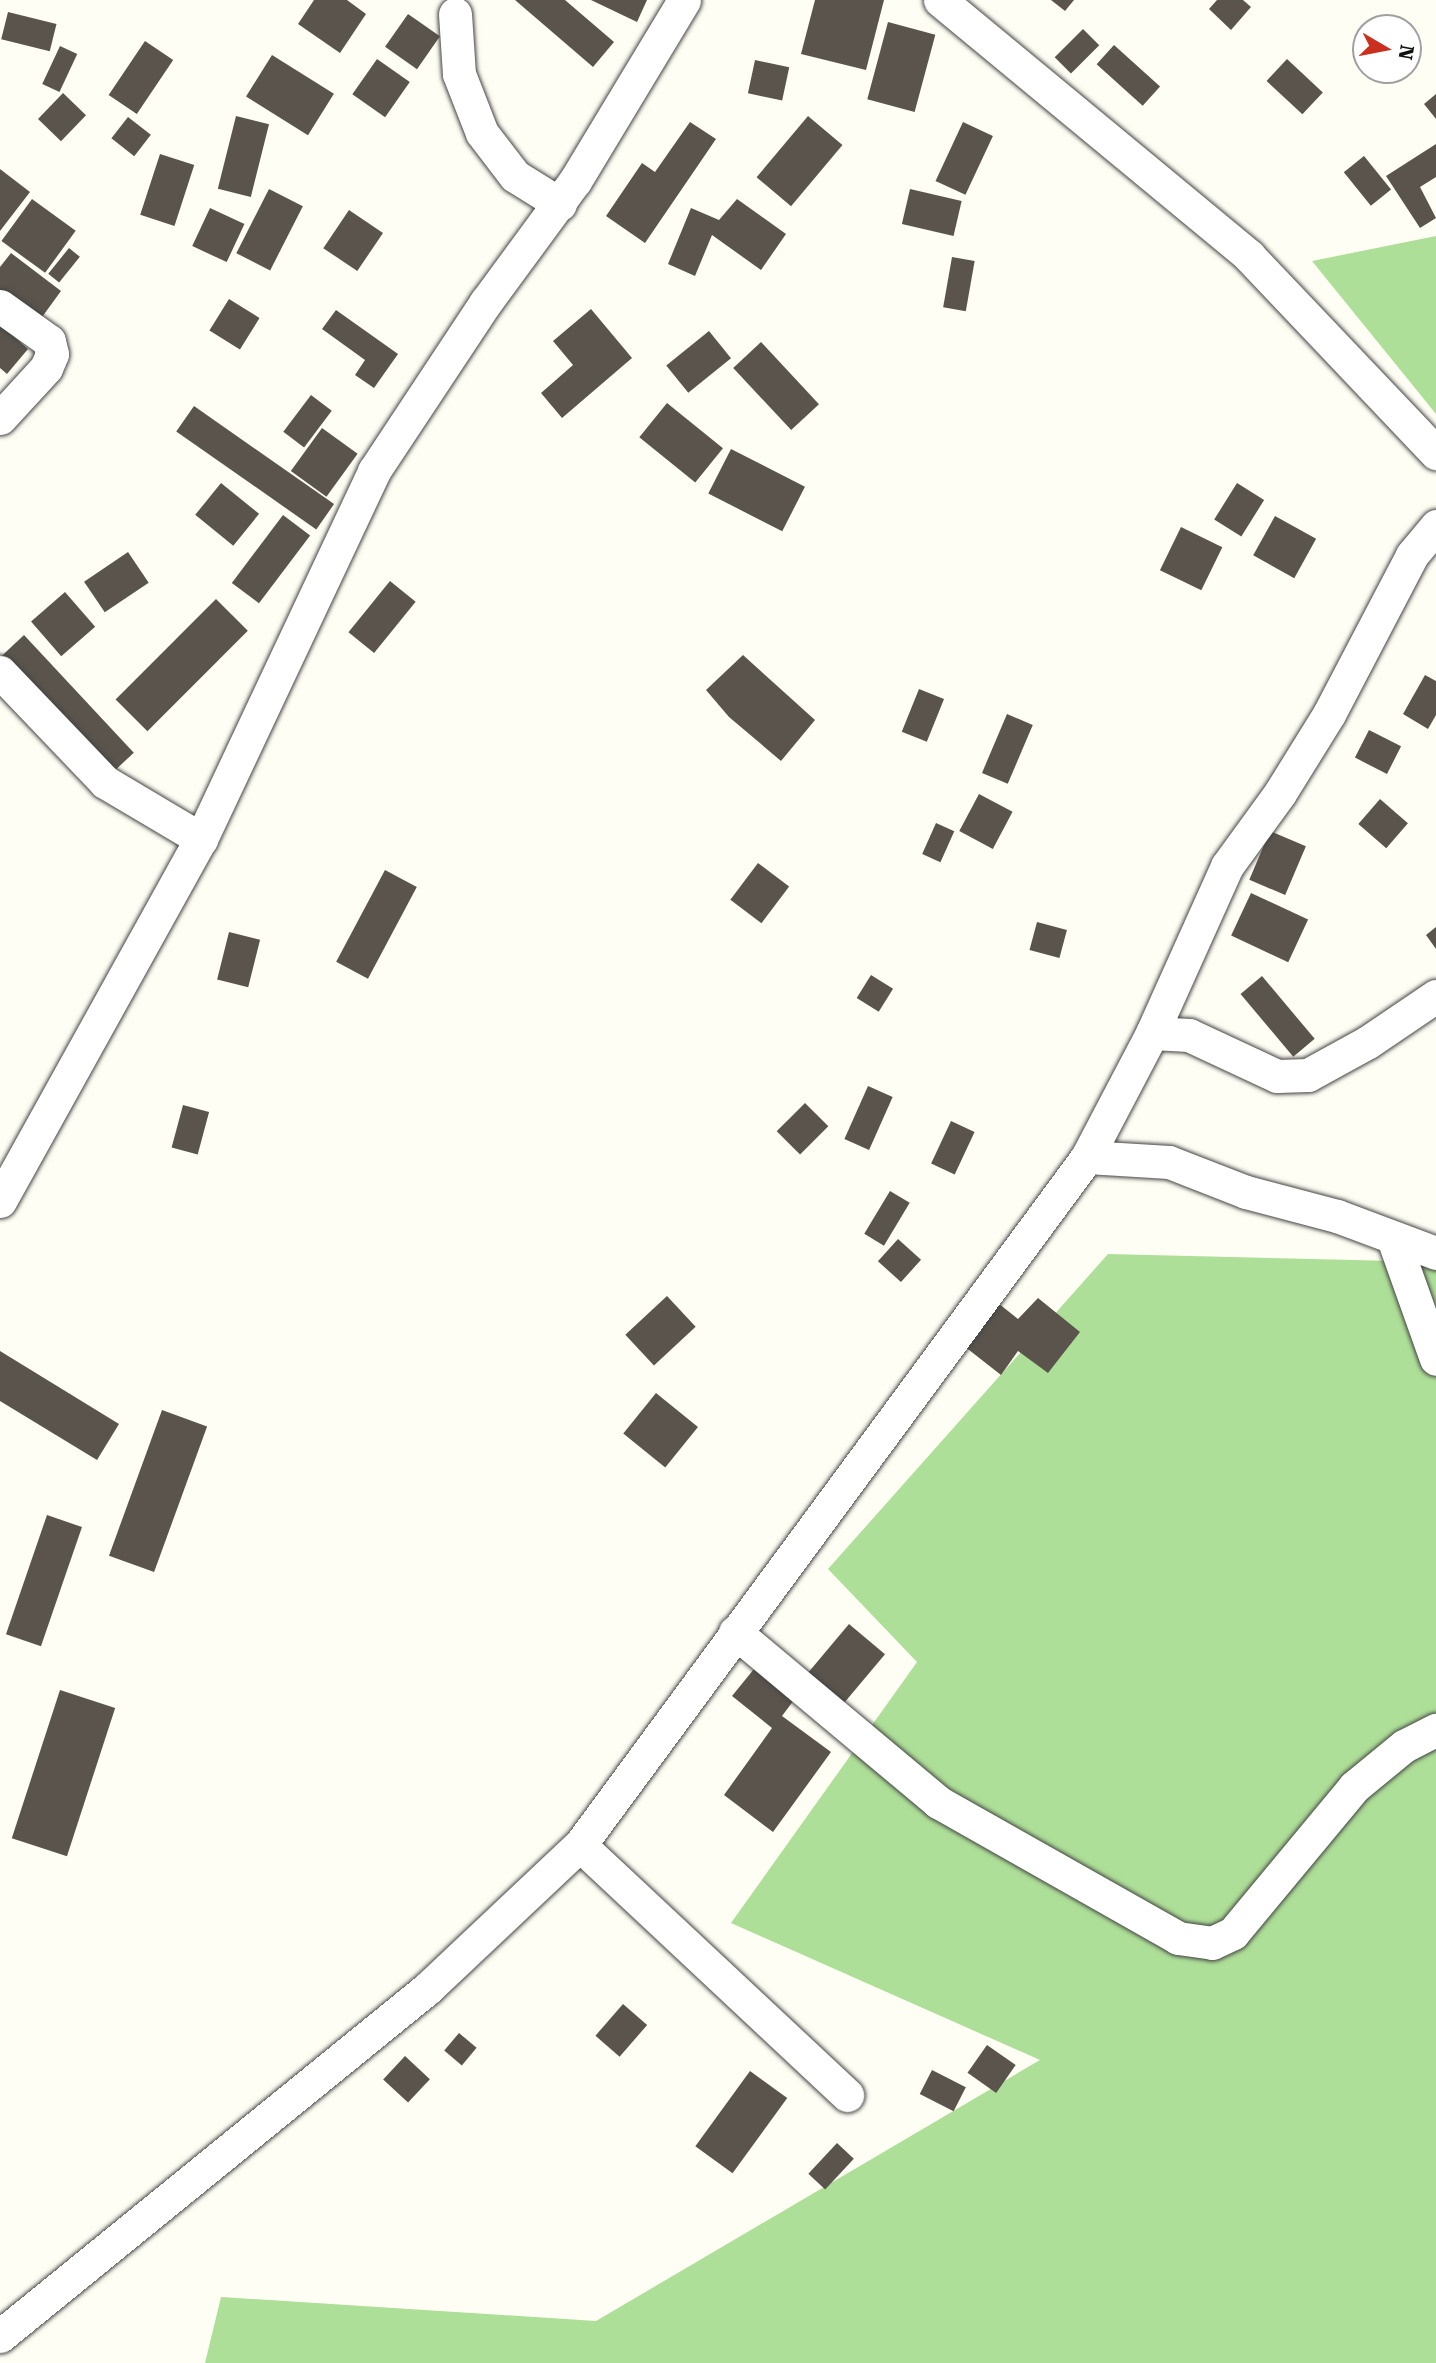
<!DOCTYPE html>
<style>
body{margin:0}
#map{position:relative;width:1436px;height:2363px;overflow:hidden;background:#fffef4;font-family:"Roboto Serif",serif}
div>[style]{position:absolute}
.forest>*{inset:0;background:#aedf98}
.building>*{inset:0;background:#5a544c;transform-origin:0 0}
.roads{filter:drop-shadow(0 0 2px #444) drop-shadow(0 0 2px #444)}
.minor>*{height:33px;margin:-16.5px;padding:0 16.5px;transform-origin:16.5px;border-radius:16.5px;background:#fff}
span{translate:-50% -50%;white-space:nowrap;text-align:center;line-height:1.15;-webkit-text-stroke:7px #fff;paint-order:stroke}
.north{position:absolute;left:1352px;top:14px;width:70px;height:70px;box-sizing:border-box;background:#fff;border:2px solid #a0a0a0;border-radius:50%;rotate:100deg;font-size:19px;font-weight:700;line-height:28px;text-align:center;color:#111}
.north::after{content:'';display:block;margin:auto;width:24px;height:32px;background:#cb301e;clip-path:polygon(50% 0,100% 100%,50% 72%,0 100%)}
</style>
<div id="map">
<div class="forest">
<i style="clip-path:polygon(1436px 236px,1436px 414px,1312px 261px)"></i>
<i style="clip-path:polygon(1108px 1254px,1436px 1262px,1436px 2363px,205px 2363px,221px 2297px,596px 2321px,1040px 2060px,731px 1923px,917px 1662px,828px 1569px)"></i>
</div>
<div class="building">
<i style="clip-path:polygon(314px 0,347px 0,366px 14px,340px 53px,298px 24px)"></i>
<i style="clip-path:polygon(515px 0,565px 0,614px 42px,593px 67px)"></i>
<i style="clip-path:polygon(591px 0,647px 0,637px 22px)"></i>
<i style="clip-path:polygon(815px 0,884px 0,866px 70px,801px 54px)"></i>
<i style="clip-path:polygon(1051px 0,1074px 0,1065px 11px)"></i>
<i style="clip-path:polygon(1217px 0,1243px 0,1251px 7px,1231px 30px,1209px 9px)"></i>
<i style="left:8px;top:12px;width:50px;height:28px;rotate:14deg"></i>
<i style="left:408px;top:14px;width:39px;height:40px;rotate:35deg"></i>
<i style="left:888px;top:22px;width:49px;height:80px;rotate:15deg"></i>
<i style="left:1083px;top:29px;width:23px;height:40px;rotate:45deg"></i>
<i style="left:145px;top:41px;width:34px;height:65px;rotate:34deg"></i>
<i style="left:1114px;top:45px;width:62px;height:26px;rotate:42deg"></i>
<i style="left:60px;top:46px;width:19px;height:42px;rotate:25deg"></i>
<i style="left:272px;top:55px;width:73px;height:49px;rotate:32deg"></i>
<i style="left:377px;top:59px;width:40px;height:43px;rotate:35deg"></i>
<i style="left:1287px;top:59px;width:49px;height:30px;rotate:43deg"></i>
<i style="left:755px;top:60px;width:35px;height:34px;rotate:12deg"></i>
<i style="left:63px;top:93px;width:32px;height:36px;rotate:44deg"></i>
<i style="clip-path:polygon(1436px 94px,1436px 119px,1424px 104px)"></i>
<i style="left:236px;top:116px;width:34px;height:75px;rotate:14deg"></i>
<i style="left:808px;top:116px;width:45px;height:80px;rotate:40deg"></i>
<i style="left:128px;top:117px;width:29px;height:27px;rotate:38deg"></i>
<i style="clip-path:polygon(690px 122px,716px 139px,645px 243px,606px 216px,642px 163px,655px 172px)"></i>
<i style="left:963px;top:122px;width:33px;height:65px;rotate:25deg"></i>
<i style="clip-path:polygon(1436px 144px,1436px 177px,1420px 187px,1436px 218px,1420px 228px,1386px 176px)"></i>
<i style="left:160px;top:154px;width:36px;height:64px;rotate:18deg"></i>
<i style="left:1364px;top:156px;width:43px;height:26px;rotate:51deg"></i>
<i style="clip-path:polygon(0 169px,30px 192px,0 231px)"></i>
<i style="left:269px;top:189px;width:38px;height:72px;rotate:27deg"></i>
<i style="left:910px;top:189px;width:53px;height:36px;rotate:13deg"></i>
<i style="left:32px;top:199px;width:54px;height:52px;rotate:36deg"></i>
<i style="clip-path:polygon(737px 199px,786px 234px,761px 270px,712px 235px,695px 276px,668px 264px,691px 208px,719px 220px)"></i>
<i style="left:210px;top:208px;width:38px;height:42px;rotate:25deg"></i>
<i style="left:349px;top:210px;width:41px;height:46px;rotate:34deg"></i>
<i style="left:69px;top:248px;width:14px;height:33px;rotate:39deg"></i>
<i style="clip-path:polygon(11px 253px,61px 291px,37px 324px,0 296px,0 267px)"></i>
<i style="left:952px;top:257px;width:23px;height:51px;rotate:10deg"></i>
<i style="left:229px;top:299px;width:36px;height:37px;rotate:32deg"></i>
<i style="clip-path:polygon(591px 309px,632px 358px,562px 418px,541px 393px,573px 365px,553px 341px)"></i>
<i style="clip-path:polygon(336px 310px,398px 354px,374px 388px,355px 375px,365px 360px,322px 329px)"></i>
<i style="clip-path:polygon(0 324px,28px 349px,7px 374px,0 368px)"></i>
<i style="left:709px;top:331px;width:35px;height:55px;rotate:51deg"></i>
<i style="left:761px;top:342px;width:85px;height:38px;rotate:47deg"></i>
<i style="left:311px;top:395px;width:26px;height:46px;rotate:37deg"></i>
<i style="left:667px;top:403px;width:72px;height:44px;rotate:39deg"></i>
<i style="left:194px;top:406px;width:171px;height:31px;rotate:35deg"></i>
<i style="left:322px;top:428px;width:44px;height:53px;rotate:36deg"></i>
<i style="left:731px;top:449px;width:83px;height:50px;rotate:27deg"></i>
<i style="left:221px;top:483px;width:49px;height:41px;rotate:39deg"></i>
<i style="left:1237px;top:483px;width:32px;height:43px;rotate:32deg"></i>
<i style="left:283px;top:515px;width:34px;height:85px;rotate:37deg"></i>
<i style="left:1275px;top:516px;width:47px;height:45px;rotate:29deg"></i>
<i style="left:1181px;top:527px;width:46px;height:48px;rotate:26deg"></i>
<i style="left:128px;top:552px;width:37px;height:53px;rotate:56deg"></i>
<i style="left:390px;top:581px;width:33px;height:66px;rotate:39deg"></i>
<i style="left:65px;top:592px;width:46px;height:45px;rotate:49deg"></i>
<i style="left:216px;top:599px;width:45px;height:142px;rotate:45deg"></i>
<i style="left:24px;top:635px;width:161px;height:33px;rotate:47deg"></i>
<i style="clip-path:polygon(743px 655px,815px 720px,781px 761px,729px 717px,706px 690px)"></i>
<i style="clip-path:polygon(1425px 675px,1436px 681px,1436px 715px,1428px 729px,1403px 714px)"></i>
<i style="left:919px;top:689px;width:27px;height:46px;rotate:22deg"></i>
<i style="left:1007px;top:714px;width:28px;height:64px;rotate:23deg"></i>
<i style="left:1369px;top:730px;width:36px;height:31px;rotate:27deg"></i>
<i style="left:979px;top:794px;width:38px;height:42px;rotate:28deg"></i>
<i style="left:1380px;top:799px;width:37px;height:33px;rotate:41deg"></i>
<i style="left:936px;top:823px;width:20px;height:34px;rotate:24deg"></i>
<i style="left:1270px;top:831px;width:39px;height:53px;rotate:23deg"></i>
<i style="left:758px;top:863px;width:39px;height:46px;rotate:37deg"></i>
<i style="left:385px;top:870px;width:36px;height:104px;rotate:28deg"></i>
<i style="left:1251px;top:893px;width:63px;height:47px;rotate:25deg"></i>
<i style="left:1037px;top:922px;width:31px;height:29px;rotate:15deg"></i>
<i style="clip-path:polygon(1436px 927px,1436px 949px,1426px 935px)"></i>
<i style="left:229px;top:932px;width:32px;height:49px;rotate:14deg"></i>
<i style="left:871px;top:975px;width:26px;height:27px;rotate:32deg"></i>
<i style="left:1262px;top:976px;width:82px;height:28px;rotate:50deg"></i>
<i style="left:868px;top:1086px;width:27px;height:58px;rotate:24deg"></i>
<i style="left:805px;top:1103px;width:33px;height:40px;rotate:45deg"></i>
<i style="left:183px;top:1105px;width:27px;height:44px;rotate:15deg"></i>
<i style="left:951px;top:1121px;width:26px;height:47px;rotate:25deg"></i>
<i style="left:890px;top:1191px;width:23px;height:50px;rotate:31deg"></i>
<i style="left:898px;top:1239px;width:31px;height:30px;rotate:42deg"></i>
<i style="left:667px;top:1296px;width:42px;height:57px;rotate:47deg"></i>
<i style="clip-path:polygon(1038px 1298px,1080px 1332px,1048px 1373px,1018px 1351px,1001px 1375px,964px 1346px,998px 1303px,1018px 1319px)"></i>
<i style="clip-path:polygon(0 1351px,119px 1424px,97px 1460px,0 1401px)"></i>
<i style="left:656px;top:1393px;width:54px;height:52px;rotate:39deg"></i>
<i style="left:162px;top:1410px;width:48px;height:155px;rotate:20deg"></i>
<i style="left:47px;top:1515px;width:37px;height:126px;rotate:19deg"></i>
<i style="left:849px;top:1624px;width:47px;height:65px;rotate:40deg"></i>
<i style="clip-path:polygon(754px 1669px,794px 1700px,782px 1716px,831px 1752px,773px 1832px,724px 1795px,772px 1728px,732px 1696px)"></i>
<i style="left:60px;top:1690px;width:58px;height:156px;rotate:18deg"></i>
<i style="left:623px;top:2004px;width:32px;height:42px;rotate:41deg"></i>
<i style="left:459px;top:2033px;width:23px;height:23px;rotate:40deg"></i>
<i style="left:987px;top:2045px;width:35px;height:34px;rotate:35deg"></i>
<i style="left:405px;top:2056px;width:34px;height:32px;rotate:43deg"></i>
<i style="left:932px;top:2070px;width:38px;height:27px;rotate:27deg"></i>
<i style="left:750px;top:2071px;width:46px;height:93px;rotate:36deg"></i>
<i style="left:837px;top:2143px;width:23px;height:42px;rotate:43deg"></i>
</div>
<div class="roads">
<div class="minor">
<i style="left:940px;top:0;width:401px;rotate:39.6deg"></i>
<i style="left:1249px;top:256px;width:272px;rotate:46.5deg"></i>
<i style="left:455px;top:14px;width:60px;rotate:86.2deg"></i>
<i style="left:459px;top:74px;width:63px;rotate:68.7deg"></i>
<i style="left:482px;top:133px;width:54px;rotate:52.5deg"></i>
<i style="left:515px;top:176px;width:53px;rotate:31.9deg"></i>
<i style="left:0;top:306px;width:60px;rotate:35.5deg"></i>
<i style="left:49px;top:341px;width:13px;rotate:77deg"></i>
<i style="left:52px;top:354px;width:15px;rotate:113deg"></i>
<i style="left:46px;top:368px;width:68px;rotate:132.6deg"></i>
<i style="left:0;top:672px;width:152px;rotate:46.3deg"></i>
<i style="left:105px;top:782px;width:112px;rotate:30.7deg"></i>
<i style="left:1152px;top:1033px;width:37px;rotate:3deg"></i>
<i style="left:1189px;top:1035px;width:97px;rotate:25deg"></i>
<i style="left:1277px;top:1076px;width:31px;rotate:-2deg"></i>
<i style="left:1308px;top:1075px;width:68px;rotate:-28.8deg"></i>
<i style="left:1368px;top:1042px;width:82px;rotate:-34.1deg"></i>
<i style="left:1087px;top:1157px;width:82px;rotate:3.5deg"></i>
<i style="left:1169px;top:1162px;width:83px;rotate:21.3deg"></i>
<i style="left:1246px;top:1192px;width:94px;rotate:14.8deg"></i>
<i style="left:1337px;top:1216px;width:106px;rotate:20.5deg"></i>
<i style="left:0;top:1201px;width:414px;rotate:-61deg"></i>
<i style="left:201px;top:839px;width:407px;rotate:-64.8deg"></i>
<i style="left:374px;top:471px;width:203px;rotate:-56.5deg"></i>
<i style="left:486px;top:302px;width:150px;rotate:-53.7deg"></i>
<i style="left:575px;top:181px;width:211px;rotate:-58.9deg"></i>
<i style="left:1394px;top:1241px;width:125px;rotate:70.4deg"></i>
<i style="left:735px;top:1632px;width:265px;rotate:39.9deg"></i>
<i style="left:938px;top:1802px;width:276px;rotate:29.5deg"></i>
<i style="left:1178px;top:1938px;width:34px;rotate:8deg"></i>
<i style="left:1212px;top:1943px;width:23px;rotate:-25deg"></i>
<i style="left:1233px;top:1933px;width:190px;rotate:-50.3deg"></i>
<i style="left:1354px;top:1787px;width:65px;rotate:-39.4deg"></i>
<i style="left:1404px;top:1746px;width:36px;rotate:-27deg"></i>
<i style="left:580px;top:1845px;width:366px;rotate:43.1deg"></i>
<i style="left:0;top:2336px;width:552px;rotate:-39.11deg"></i>
<i style="left:428px;top:1988px;width:209px;rotate:-43.3deg"></i>
<i style="left:580px;top:1845px;width:855px;rotate:-53.61deg"></i>
<i style="left:1087px;top:1157px;width:140px;rotate:-62.3deg"></i>
<i style="left:1152px;top:1033px;width:183px;rotate:-65.8deg"></i>
<i style="left:1227px;top:866px;width:90px;rotate:-54deg"></i>
<i style="left:1280px;top:793px;width:93px;rotate:-58.2deg"></i>
<i style="left:1329px;top:714px;width:179px;rotate:-62.4deg"></i>
<i style="left:1412px;top:555px;width:38px;rotate:-50deg"></i>
</div>
</div>
<div class="north">N</div>
</div>
